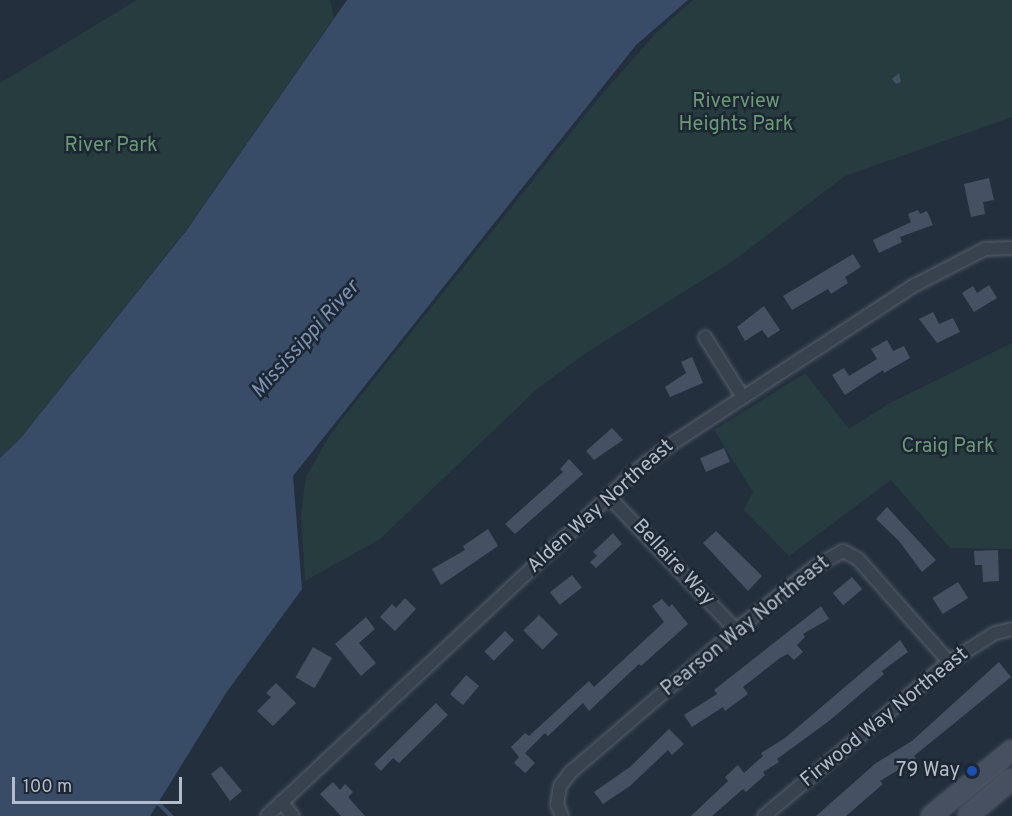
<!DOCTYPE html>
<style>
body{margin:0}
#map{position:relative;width:1012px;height:816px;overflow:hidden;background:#242f3e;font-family:Overpass,sans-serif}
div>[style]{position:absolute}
.green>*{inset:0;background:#263c3f}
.water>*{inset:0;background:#394c67}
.stream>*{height:4px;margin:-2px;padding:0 2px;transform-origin:2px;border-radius:2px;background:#394c67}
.building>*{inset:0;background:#455162;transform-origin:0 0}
.roads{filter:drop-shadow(0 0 2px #565f6c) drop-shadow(0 0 2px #565f6c)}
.minor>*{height:12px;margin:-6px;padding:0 6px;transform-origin:6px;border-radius:6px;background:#38414e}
.secondary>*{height:18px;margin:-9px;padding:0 9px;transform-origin:9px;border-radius:9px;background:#465061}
.dots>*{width:16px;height:16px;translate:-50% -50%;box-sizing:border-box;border:3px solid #1d2633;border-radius:50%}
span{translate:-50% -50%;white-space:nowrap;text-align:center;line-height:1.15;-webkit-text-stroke:5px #1d2633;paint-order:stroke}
.park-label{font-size:20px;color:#6b9a76}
.street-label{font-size:20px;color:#b4bcc9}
.poi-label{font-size:20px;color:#b4bcc9}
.right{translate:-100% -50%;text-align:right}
.water-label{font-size:21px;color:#7c92b1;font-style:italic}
.scale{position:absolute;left:12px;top:777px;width:170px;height:27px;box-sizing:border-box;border:3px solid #b4bcc9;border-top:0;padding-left:8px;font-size:18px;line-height:21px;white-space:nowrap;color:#b4bcc9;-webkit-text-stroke:4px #1d2633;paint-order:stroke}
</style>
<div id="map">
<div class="green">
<i style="clip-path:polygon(137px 0,330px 0,334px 18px,186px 230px,20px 439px,0 458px,0 83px)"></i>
<i style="clip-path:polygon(693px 0,1012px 0,1012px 117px,845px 176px,733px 261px,586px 353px,537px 389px,380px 539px,305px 581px,301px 513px,306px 477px,331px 433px,597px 100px,656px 33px)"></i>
<i style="clip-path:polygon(1012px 343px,1012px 549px,950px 548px,891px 480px,789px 556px,744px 510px,753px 492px,714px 430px,805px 373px,849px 429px,890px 403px)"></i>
</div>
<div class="water">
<i style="clip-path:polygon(347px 0,688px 0,636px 45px,293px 476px,302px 589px,226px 693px,150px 816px,0 816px,0 458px,20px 439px,186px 231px)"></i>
</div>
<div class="stream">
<i style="left:155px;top:800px;width:23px;rotate:45deg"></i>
</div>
<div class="building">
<i style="clip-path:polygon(899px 73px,901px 82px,896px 84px,892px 79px)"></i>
<i style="clip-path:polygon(989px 178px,994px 200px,983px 202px,985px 214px,971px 217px,964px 184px)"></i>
<i style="clip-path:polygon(918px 210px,920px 214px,927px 211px,933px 225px,900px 237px,902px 242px,879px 253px,873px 240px,911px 222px,908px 214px)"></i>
<i style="clip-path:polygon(853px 254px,861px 267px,845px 277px,848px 283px,831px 294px,828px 289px,792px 310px,783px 296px)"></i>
<i style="clip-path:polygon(989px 285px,997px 298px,974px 312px,962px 293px,973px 286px,977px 293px)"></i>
<i style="clip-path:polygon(764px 306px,780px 330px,768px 338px,762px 330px,745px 341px,737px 327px)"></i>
<i style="clip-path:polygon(933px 312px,939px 324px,953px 318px,960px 332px,937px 343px,919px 319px)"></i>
<i style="clip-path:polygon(887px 340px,893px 351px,904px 346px,910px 358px,884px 373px,883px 370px,845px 395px,832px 375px,844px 368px,849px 376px,877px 359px,871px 349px)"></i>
<i style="clip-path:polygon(692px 357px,703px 383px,670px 397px,665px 387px,686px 373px,681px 362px)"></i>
<i style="clip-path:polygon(612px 428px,623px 440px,594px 460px,586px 451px)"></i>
<i style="left:724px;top:448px;width:15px;height:26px;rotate:67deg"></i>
<i style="clip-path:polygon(569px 459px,583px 474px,515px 534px,505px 524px,563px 472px,560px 469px)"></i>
<i style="clip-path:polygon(887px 507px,936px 560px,922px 572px,899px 541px,876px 519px)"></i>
<i style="clip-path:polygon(488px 529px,498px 546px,441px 585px,432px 569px,465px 550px,463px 546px)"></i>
<i style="clip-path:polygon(716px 531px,762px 576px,748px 591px,703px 543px)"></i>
<i style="clip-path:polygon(613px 533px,622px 544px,596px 568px,590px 562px,597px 556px,593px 552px)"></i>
<i style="clip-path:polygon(998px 550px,999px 581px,983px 582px,982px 565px,975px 565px,974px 551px)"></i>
<i style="left:572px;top:575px;width:16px;height:28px;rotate:52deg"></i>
<i style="left:852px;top:577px;width:16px;height:25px;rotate:50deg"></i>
<i style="left:958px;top:582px;width:19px;height:30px;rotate:58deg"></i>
<i style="clip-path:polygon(405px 598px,416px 609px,395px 631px,380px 617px,392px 604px,396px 608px)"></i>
<i style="clip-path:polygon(662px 599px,669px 607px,672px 604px,688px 624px,641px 666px,639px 664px,589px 711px,583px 703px,548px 736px,545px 733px,525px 753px,535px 763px,525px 773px,514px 763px,519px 757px,511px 747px,525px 733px,529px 736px,589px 681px,594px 687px,664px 622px,652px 606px)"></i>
<i style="clip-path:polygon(821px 606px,829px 619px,803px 634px,805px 637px,797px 645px,803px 652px,794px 660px,788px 654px,780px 658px,743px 687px,748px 694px,725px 711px,723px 707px,692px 727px,684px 715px,717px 694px,714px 690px)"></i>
<i style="left:539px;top:615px;width:27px;height:22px;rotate:45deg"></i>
<i style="clip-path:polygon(366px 617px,375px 629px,359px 643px,376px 663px,361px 676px,335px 644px)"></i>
<i style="left:505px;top:631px;width:13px;height:29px;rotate:45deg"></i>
<i style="clip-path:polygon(900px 640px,908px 652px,882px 671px,884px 674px,829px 721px,777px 759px,779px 762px,763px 772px,765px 775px,746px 792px,743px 789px,712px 816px,691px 816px,728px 781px,725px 777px,738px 765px,744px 773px,763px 756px,761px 753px,785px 738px)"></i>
<i style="left:313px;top:647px;width:22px;height:35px;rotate:30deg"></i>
<i style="clip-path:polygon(999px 662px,1011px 677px,914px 756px,916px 759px,880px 781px,883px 784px,846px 816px,816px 816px,876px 763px,912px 741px)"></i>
<i style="left:466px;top:675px;width:17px;height:25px;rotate:40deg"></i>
<i style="clip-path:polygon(276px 683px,296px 703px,273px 726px,257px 711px,271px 697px,266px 693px)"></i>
<i style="clip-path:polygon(436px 703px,448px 715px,399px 763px,393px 758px,381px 771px,374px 764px)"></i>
<i style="clip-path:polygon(669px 729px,684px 744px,672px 755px,668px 750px,630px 786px,603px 804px,594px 792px,630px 767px)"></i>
<i style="clip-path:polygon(221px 766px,242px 791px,230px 801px,211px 774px)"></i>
<i style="clip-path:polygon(333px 782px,340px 790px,345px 784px,353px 792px,348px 797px,365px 816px,341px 816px,320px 794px)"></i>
</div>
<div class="roads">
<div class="minor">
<i style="left:705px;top:337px;width:70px;rotate:57.9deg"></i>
<i style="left:609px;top:497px;width:184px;rotate:46.3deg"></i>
<i style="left:281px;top:802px;width:18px;rotate:49deg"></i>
<i style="left:267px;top:816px;width:507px;rotate:-43.08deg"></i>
<i style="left:637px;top:470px;width:38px;rotate:-37deg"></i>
<i style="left:667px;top:447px;width:296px;rotate:-33.2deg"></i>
<i style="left:915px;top:285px;width:79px;rotate:-27.2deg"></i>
<i style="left:985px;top:249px;width:27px;rotate:-2deg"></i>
<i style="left:562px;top:816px;width:12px;rotate:-114deg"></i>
<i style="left:557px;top:805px;width:19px;rotate:-81deg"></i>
<i style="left:560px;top:786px;width:18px;rotate:-52deg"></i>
<i style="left:571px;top:772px;width:218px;rotate:-40.7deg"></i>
<i style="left:736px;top:630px;width:102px;rotate:-38.7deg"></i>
<i style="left:816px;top:566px;width:31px;rotate:-29deg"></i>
<i style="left:843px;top:551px;width:17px;rotate:28deg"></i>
<i style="left:858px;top:559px;width:137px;rotate:48.5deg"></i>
<i style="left:764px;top:816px;width:241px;rotate:-39.8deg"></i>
<i style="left:949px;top:662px;width:54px;rotate:-32.2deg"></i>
<i style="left:995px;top:633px;width:17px;rotate:-13deg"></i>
</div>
<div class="secondary">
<i style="left:931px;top:816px;width:104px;rotate:-39.2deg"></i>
<i style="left:968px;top:816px;width:57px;rotate:-40.1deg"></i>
</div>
</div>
<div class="dots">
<i style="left:972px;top:771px;background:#1a4fb4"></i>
</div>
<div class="park-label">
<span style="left:736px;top:114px">Riverview<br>Heights Park</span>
<span style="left:111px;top:146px">River Park</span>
<span style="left:948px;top:447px">Craig Park</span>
</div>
<div class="street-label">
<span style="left:601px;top:507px;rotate:-42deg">Alden Way Northeast</span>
<span style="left:673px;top:563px;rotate:47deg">Bellaire Way</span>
<span style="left:746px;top:627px;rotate:-39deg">Pearson Way Northeast</span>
<span style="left:885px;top:718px;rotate:-39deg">Firwood Way Northeast</span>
</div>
<div class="poi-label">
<span class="right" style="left:960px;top:771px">79 Way</span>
</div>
<div class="water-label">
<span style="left:306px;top:340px;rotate:-48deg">Mississippi River</span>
</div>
<div class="scale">100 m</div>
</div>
